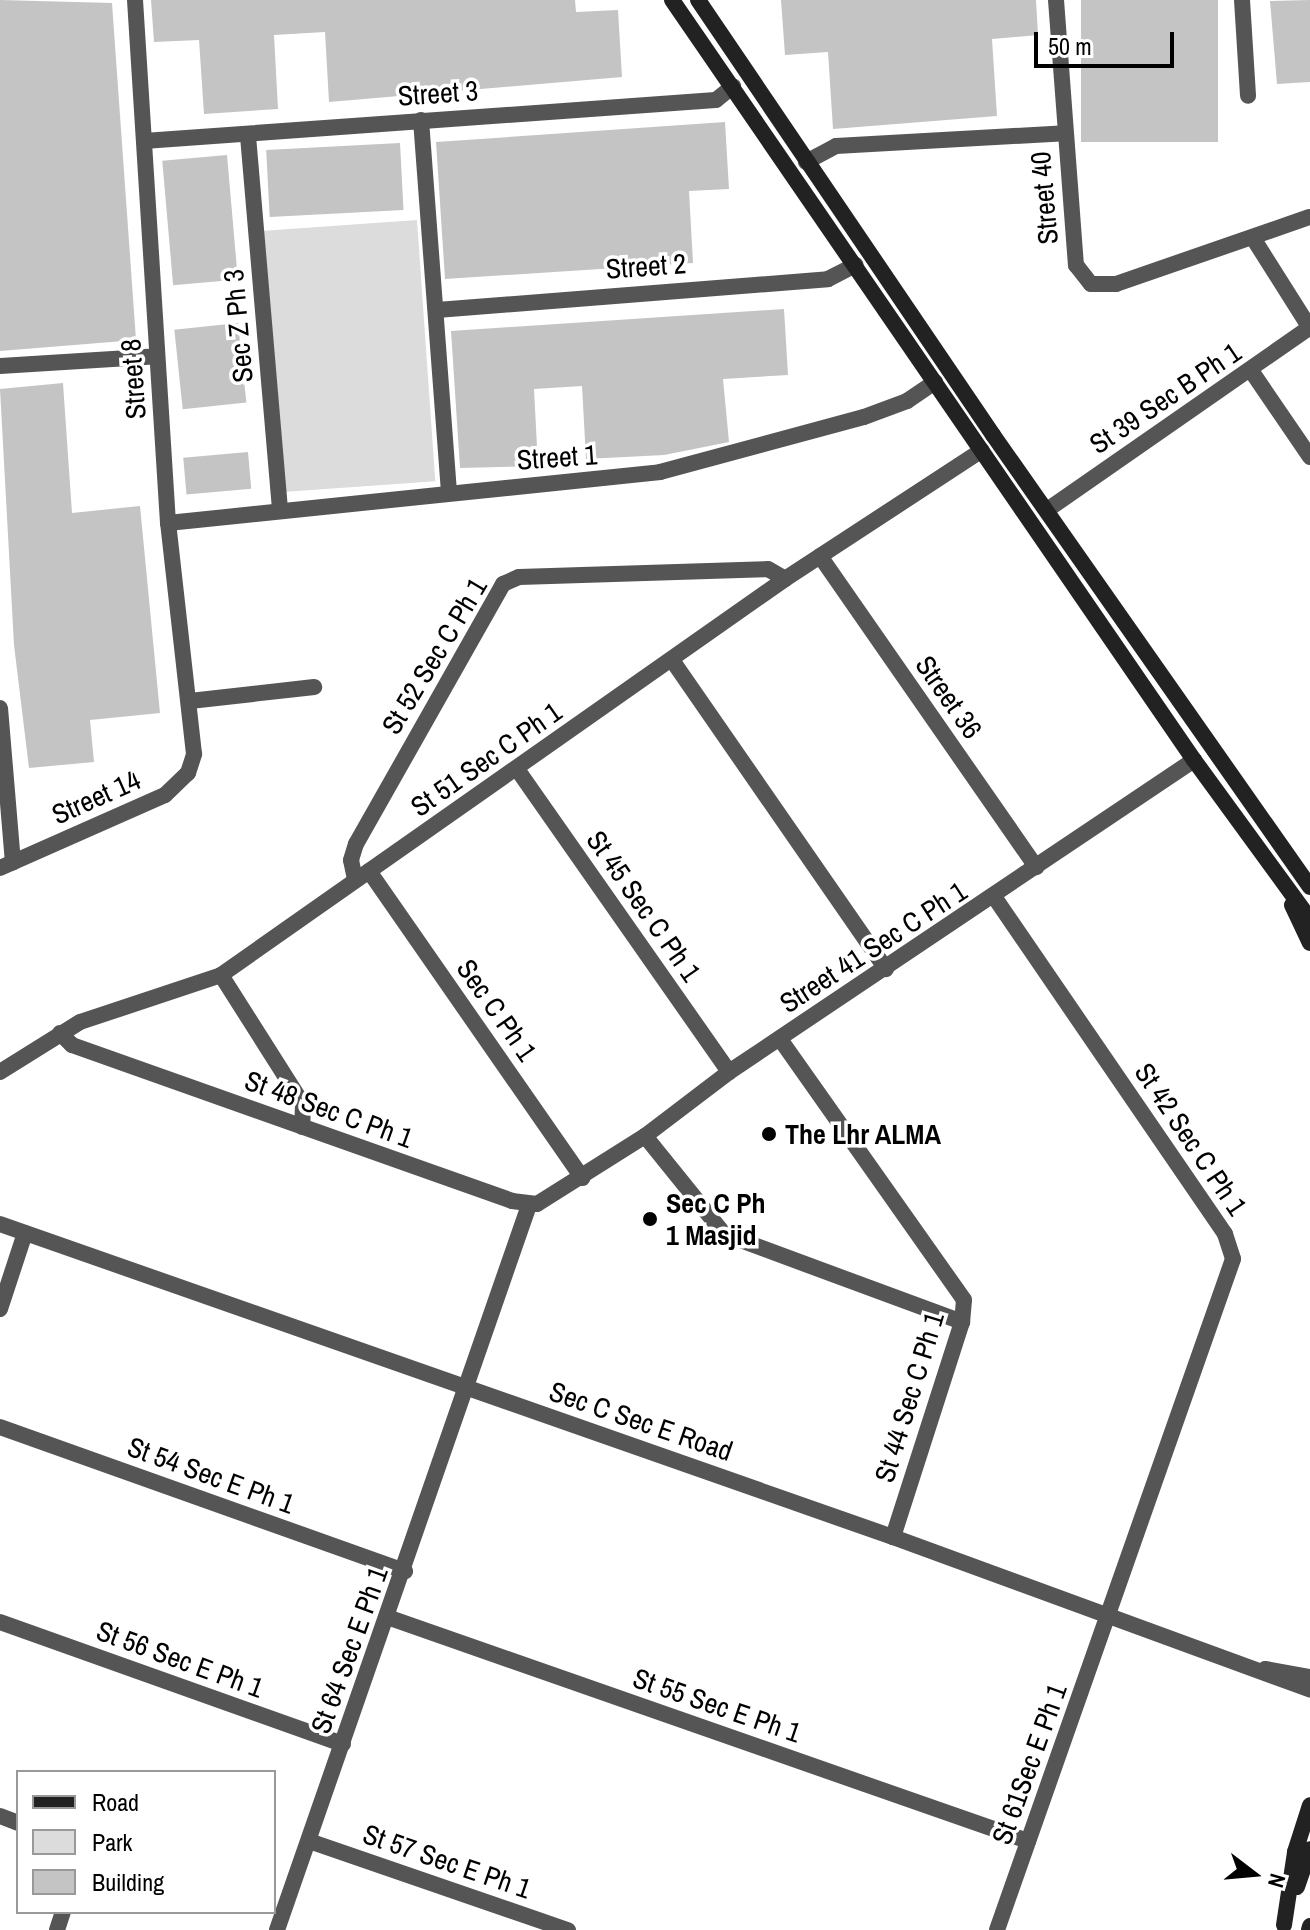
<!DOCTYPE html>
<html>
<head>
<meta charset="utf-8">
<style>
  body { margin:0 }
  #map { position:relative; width:1310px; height:1930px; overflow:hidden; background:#fff; font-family:"Archivo Narrow",sans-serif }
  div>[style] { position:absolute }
  .green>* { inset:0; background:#dcdcdc; transform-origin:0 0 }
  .building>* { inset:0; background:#c4c4c4; transform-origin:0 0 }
  .minor>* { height:16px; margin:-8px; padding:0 8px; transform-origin:8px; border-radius:8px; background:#555 }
  .tertiary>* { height:16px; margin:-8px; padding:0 8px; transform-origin:8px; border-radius:8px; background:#555 }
  .secondary>* { height:16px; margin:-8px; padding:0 8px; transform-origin:8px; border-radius:8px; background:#222 }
  .dots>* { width:22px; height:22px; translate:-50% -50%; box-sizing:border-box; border:4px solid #fff; border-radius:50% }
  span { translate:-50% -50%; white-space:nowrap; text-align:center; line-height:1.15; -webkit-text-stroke:7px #fff; paint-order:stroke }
  .street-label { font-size:28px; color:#000 }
  .poi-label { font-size:28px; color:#000; font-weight:700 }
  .left { translate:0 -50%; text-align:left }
  .legend { position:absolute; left:16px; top:1770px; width:260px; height:144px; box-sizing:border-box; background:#fff; border:2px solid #999; margin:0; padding:10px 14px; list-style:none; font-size:24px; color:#000 }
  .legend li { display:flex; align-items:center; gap:16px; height:40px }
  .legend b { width:40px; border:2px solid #999 }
  .north { position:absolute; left:1214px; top:1834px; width:80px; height:80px; -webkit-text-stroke:6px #fff; paint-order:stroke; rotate:106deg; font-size:22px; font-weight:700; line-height:32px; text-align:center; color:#000 }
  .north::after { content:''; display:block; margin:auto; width:28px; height:36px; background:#000; clip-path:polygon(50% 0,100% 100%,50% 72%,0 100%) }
  .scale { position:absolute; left:1034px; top:32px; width:140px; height:36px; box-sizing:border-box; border:4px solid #000; border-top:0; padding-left:10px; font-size:24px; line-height:28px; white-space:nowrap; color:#000; -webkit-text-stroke:6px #fff; paint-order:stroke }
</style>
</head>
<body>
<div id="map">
  <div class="green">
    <div style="left:417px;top:220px;width:262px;height:156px;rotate:86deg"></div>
  </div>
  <div class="building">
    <div style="clip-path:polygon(0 0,112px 3px,136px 340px,0 351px)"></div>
    <div style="clip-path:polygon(151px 0,575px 0,576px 12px,618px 10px,622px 77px,329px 102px,325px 32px,274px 35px,278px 109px,204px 114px,199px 40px,154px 42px)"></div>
    <div style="clip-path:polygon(781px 0,1036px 0,1038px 35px,992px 39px,997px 116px,833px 129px,828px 52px,785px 55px)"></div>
    <div style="left:1081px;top:0;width:137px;height:142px"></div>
    <div style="clip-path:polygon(1310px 0,1310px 82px,1277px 84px,1270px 1px)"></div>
    <div style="clip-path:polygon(725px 122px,729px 189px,689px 191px,693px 263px,445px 279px,436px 142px)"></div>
    <div style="left:400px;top:143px;width:67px;height:134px;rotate:87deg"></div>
    <div style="left:227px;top:155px;width:125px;height:65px;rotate:85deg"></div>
    <div style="clip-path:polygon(784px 309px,788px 375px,723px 379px,729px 442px,664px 455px,586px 459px,582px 386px,534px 389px,538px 466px,460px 468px,451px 331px)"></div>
    <div style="left:238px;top:323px;width:80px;height:64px;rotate:84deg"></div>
    <div style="clip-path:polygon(63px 383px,72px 513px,140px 506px,160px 713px,90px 720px,94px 762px,29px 768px,14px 645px,0 389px)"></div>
    <div style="left:248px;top:452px;width:37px;height:65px;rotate:85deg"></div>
  </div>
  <div class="minor">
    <div style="left:1056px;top:0;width:266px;rotate:85.7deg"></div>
    <div style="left:1076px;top:265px;width:24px;rotate:52deg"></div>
    <div style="left:1091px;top:284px;width:25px"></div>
    <div style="left:1116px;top:284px;width:205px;rotate:-19.1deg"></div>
    <div style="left:1242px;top:0;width:96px;rotate:86.4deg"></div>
    <div style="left:421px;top:120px;width:373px;rotate:85.7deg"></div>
    <div style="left:248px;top:136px;width:376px;rotate:85.1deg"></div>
    <div style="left:144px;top:141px;width:573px;rotate:-4.1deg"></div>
    <div style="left:716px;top:100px;width:22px;rotate:-39deg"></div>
    <div style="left:806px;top:162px;width:34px;rotate:-28deg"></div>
    <div style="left:836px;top:146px;width:229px;rotate:-3.2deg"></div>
    <div style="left:1253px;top:238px;width:107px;rotate:57.7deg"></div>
    <div style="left:437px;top:310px;width:392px;rotate:-4.5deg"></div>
    <div style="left:828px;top:279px;width:31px;rotate:-27deg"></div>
    <div style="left:0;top:366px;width:157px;rotate:-3.6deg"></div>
    <div style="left:1252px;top:372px;width:103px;rotate:55.7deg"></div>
    <div style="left:1047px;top:510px;width:320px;rotate:-34.8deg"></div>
    <div style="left:168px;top:523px;width:495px;rotate:-5.9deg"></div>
    <div style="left:660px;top:472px;width:211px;rotate:-15.1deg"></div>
    <div style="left:864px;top:417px;width:46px;rotate:-20.4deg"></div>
    <div style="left:907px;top:401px;width:34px;rotate:-34deg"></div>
    <div style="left:820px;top:556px;width:379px;rotate:55.2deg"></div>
    <div style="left:672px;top:660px;width:376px;rotate:55.3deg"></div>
    <div style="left:190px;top:701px;width:125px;rotate:-6.4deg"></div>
    <div style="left:0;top:708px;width:155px;rotate:85.2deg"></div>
    <div style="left:517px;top:769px;width:370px;rotate:55deg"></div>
    <div style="left:0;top:868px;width:180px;rotate:-23.9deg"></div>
    <div style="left:165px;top:795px;width:32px;rotate:-44deg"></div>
    <div style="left:188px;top:773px;width:20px;rotate:-72deg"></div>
    <div style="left:194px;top:754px;width:232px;rotate:-96.4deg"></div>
    <div style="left:168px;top:523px;width:524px;rotate:-93.61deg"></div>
    <div style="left:369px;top:871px;width:374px;rotate:55.2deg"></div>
    <div style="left:355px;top:879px;width:19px;rotate:-102deg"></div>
    <div style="left:351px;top:860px;width:17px;rotate:-73deg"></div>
    <div style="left:356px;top:844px;width:299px;rotate:-60.5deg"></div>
    <div style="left:503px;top:584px;width:17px;rotate:-24deg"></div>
    <div style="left:519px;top:577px;width:249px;rotate:-1.8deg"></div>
    <div style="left:768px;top:569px;width:20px;rotate:30deg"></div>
    <div style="left:995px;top:898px;width:407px;rotate:55.6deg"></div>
    <div style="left:1225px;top:1234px;width:26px;rotate:72deg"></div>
    <div style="left:1233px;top:1259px;width:711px;rotate:109.38deg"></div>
    <div style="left:221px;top:975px;width:153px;rotate:57.6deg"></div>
    <div style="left:303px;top:1104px;width:23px;rotate:92deg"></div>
    <div style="left:60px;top:1033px;width:17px;rotate:45deg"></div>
    <div style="left:72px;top:1045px;width:467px;rotate:19.5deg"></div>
    <div style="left:512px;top:1201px;width:25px;rotate:7deg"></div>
    <div style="left:537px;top:1204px;width:128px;rotate:-32.2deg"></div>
    <div style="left:645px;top:1136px;width:106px;rotate:-37.3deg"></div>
    <div style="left:729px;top:1072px;width:560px;rotate:-33.86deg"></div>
    <div style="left:780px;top:1039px;width:319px;rotate:54.8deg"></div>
    <div style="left:964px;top:1300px;width:22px;rotate:95deg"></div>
    <div style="left:962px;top:1322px;width:226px;rotate:107.8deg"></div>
    <div style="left:0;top:1072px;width:94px;rotate:-32deg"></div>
    <div style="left:80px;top:1022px;width:149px;rotate:-18.4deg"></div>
    <div style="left:221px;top:975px;width:689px;rotate:-35.07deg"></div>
    <div style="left:785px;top:579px;width:235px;rotate:-33.2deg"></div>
    <div style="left:645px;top:1136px;width:126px;rotate:51.1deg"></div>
    <div style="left:724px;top:1234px;width:254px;rotate:20.3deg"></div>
    <div style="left:0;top:1309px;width:80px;rotate:-71.8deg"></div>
    <div style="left:0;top:1427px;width:430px;rotate:19.6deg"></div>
    <div style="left:390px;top:1618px;width:676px;rotate:19.27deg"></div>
    <div style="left:0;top:1622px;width:364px;rotate:19.6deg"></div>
    <div style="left:0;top:1816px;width:19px;rotate:21deg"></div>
    <div style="left:309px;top:1841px;width:274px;rotate:19deg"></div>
    <div style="left:57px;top:1930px;width:19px;rotate:-72deg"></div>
    <div style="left:277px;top:1930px;width:768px;rotate:-70.83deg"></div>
  </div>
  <div class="tertiary">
    <div style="left:0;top:1224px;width:946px;rotate:19.32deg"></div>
    <div style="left:893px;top:1537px;width:444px;rotate:20.1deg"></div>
    <div style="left:1265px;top:1669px;width:46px;rotate:10.1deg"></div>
  </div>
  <div class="secondary">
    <div style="left:672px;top:0;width:922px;rotate:55.52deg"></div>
    <div style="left:1194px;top:760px;width:197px;rotate:53.9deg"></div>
    <div style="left:698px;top:0;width:526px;rotate:55.86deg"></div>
    <div style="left:993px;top:435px;width:552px;rotate:54.96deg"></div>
    <div style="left:1292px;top:905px;width:42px;rotate:64.7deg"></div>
    <div style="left:1297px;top:1887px;width:40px;rotate:-71.1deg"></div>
    <div style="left:1284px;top:1925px;width:74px;rotate:-81.4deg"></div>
    <div style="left:1295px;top:1852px;width:49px;rotate:-72.3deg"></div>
    <div style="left:1309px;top:1930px;width:4px;rotate:-76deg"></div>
  </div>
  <div class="dots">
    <div style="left:769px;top:1134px;background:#000"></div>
    <div style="left:650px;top:1219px;background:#000"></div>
  </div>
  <div class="street-label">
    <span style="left:438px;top:93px;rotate:-4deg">Street 3</span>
    <span style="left:1044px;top:198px;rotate:-95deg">Street 40</span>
    <span style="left:646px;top:266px;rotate:-4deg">Street 2</span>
    <span style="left:238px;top:326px;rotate:-95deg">Sec Z Ph 3</span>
    <span style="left:133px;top:379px;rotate:-94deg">Street 8</span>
    <span style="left:1165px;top:398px;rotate:-34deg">St 39 Sec B Ph 1</span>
    <span style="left:557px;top:457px;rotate:-4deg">Street 1</span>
    <span style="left:434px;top:656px;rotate:-59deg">St 52 Sec C Ph 1</span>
    <span style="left:949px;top:697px;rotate:55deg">Street 36</span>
    <span style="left:486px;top:759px;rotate:-35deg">St 51 Sec C Ph 1</span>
    <span style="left:96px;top:797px;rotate:-24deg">Street 14</span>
    <span style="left:644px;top:906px;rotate:55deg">St 45 Sec C Ph 1</span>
    <span style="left:873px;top:947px;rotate:-33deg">Street 41 Sec C Ph 1</span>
    <span style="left:497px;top:1010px;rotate:55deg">Sec C Ph 1</span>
    <span style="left:329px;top:1109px;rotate:20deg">St 48 Sec C Ph 1</span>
    <span style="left:1191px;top:1139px;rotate:56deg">St 42 Sec C Ph 1</span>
    <span style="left:909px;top:1397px;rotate:-73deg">St 44 Sec C Ph 1</span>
    <span style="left:641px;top:1421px;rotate:19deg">Sec C Sec E Road</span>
    <span style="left:211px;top:1475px;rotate:20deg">St 54 Sec E Ph 1</span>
    <span style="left:349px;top:1650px;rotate:-70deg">St 64 Sec E Ph 1</span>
    <span style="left:180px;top:1659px;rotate:20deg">St 56 Sec E Ph 1</span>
    <span style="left:717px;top:1705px;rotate:19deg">St 55 Sec E Ph 1</span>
    <span style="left:1029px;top:1764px;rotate:-70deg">St 61Sec E Ph 1</span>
    <span style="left:447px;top:1861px;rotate:19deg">St 57 Sec E Ph 1</span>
  </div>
  <div class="poi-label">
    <span class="left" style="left:785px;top:1134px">The Lhr ALMA</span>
    <span class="left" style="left:666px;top:1219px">Sec C Ph<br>1 Masjid</span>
  </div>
  <ul class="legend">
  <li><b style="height:10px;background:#222"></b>Road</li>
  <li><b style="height:22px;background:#dcdcdc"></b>Park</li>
  <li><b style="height:22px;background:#c4c4c4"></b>Building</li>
  </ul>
  <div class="north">N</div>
  <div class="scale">50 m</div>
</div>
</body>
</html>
